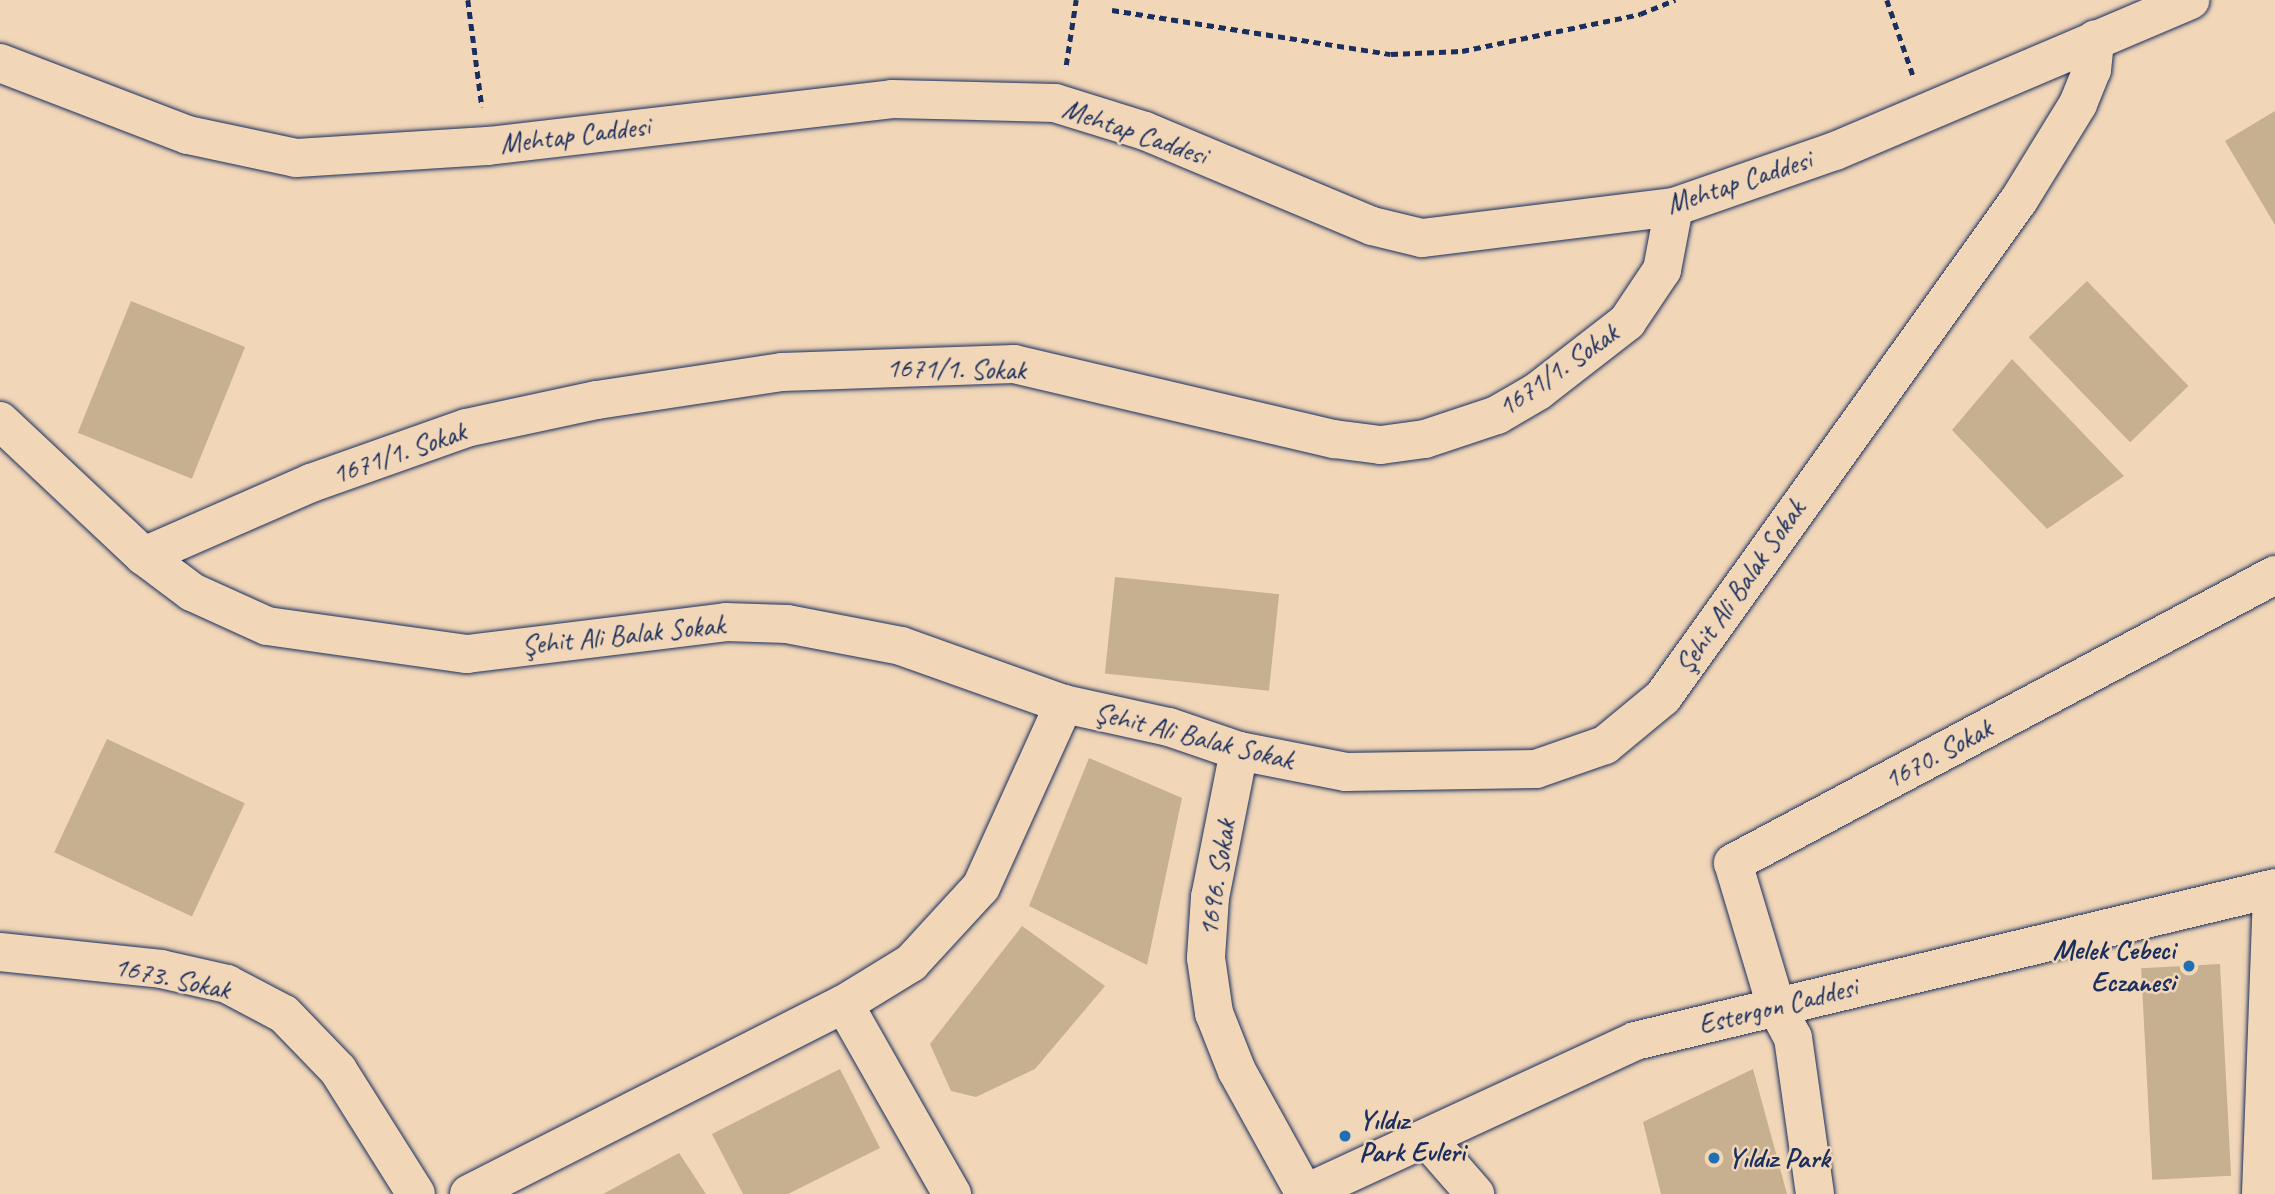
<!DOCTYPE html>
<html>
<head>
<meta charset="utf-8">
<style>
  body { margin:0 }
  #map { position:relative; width:2275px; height:1194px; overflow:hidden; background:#f1d6b8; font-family:Caveat,sans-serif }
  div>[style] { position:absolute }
  .building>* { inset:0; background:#c6b090; transform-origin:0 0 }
  .path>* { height:4.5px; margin-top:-2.25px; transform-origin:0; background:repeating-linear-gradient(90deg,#1b2f5e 0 7px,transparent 0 12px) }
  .roads { filter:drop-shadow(0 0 2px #1b2f5e) drop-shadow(0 0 2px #1b2f5e) }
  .minor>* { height:38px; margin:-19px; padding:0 19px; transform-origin:19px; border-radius:19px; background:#f1d6b8 }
  .major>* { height:38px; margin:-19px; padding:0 19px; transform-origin:19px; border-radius:19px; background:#f1d6b8 }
  .dots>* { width:19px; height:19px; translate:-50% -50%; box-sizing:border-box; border:4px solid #f1d6b8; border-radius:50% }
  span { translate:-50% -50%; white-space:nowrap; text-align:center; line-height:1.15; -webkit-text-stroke:5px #f1d6b8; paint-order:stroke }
  .street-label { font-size:28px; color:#1b2f5e }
  .poi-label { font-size:28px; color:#1b2f5e; font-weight:700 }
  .right { translate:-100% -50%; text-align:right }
  .left { translate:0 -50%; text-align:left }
</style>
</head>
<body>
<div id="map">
  <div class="building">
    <div style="clip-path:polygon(2275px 111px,2275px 225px,2225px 141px)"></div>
    <div style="left:2087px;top:281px;width:146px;height:81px;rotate:46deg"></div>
    <div style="left:131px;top:301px;width:123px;height:142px;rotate:22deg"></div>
    <div style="clip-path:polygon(2012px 359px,2124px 476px,2047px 529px,1952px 430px)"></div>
    <div style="left:1115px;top:577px;width:165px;height:97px;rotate:6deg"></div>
    <div style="left:107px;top:739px;width:152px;height:125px;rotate:25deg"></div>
    <div style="clip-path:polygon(1089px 758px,1182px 798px,1147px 965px,1029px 906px)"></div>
    <div style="clip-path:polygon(1022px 926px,1105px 986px,1035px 1069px,976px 1097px,951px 1091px,930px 1044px)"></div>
    <div style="left:2220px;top:964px;width:212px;height:79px;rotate:87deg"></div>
    <div style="clip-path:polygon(840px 1069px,880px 1148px,788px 1194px,743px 1194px,712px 1134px)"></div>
    <div style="clip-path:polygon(1753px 1069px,1787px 1194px,1661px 1194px,1643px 1122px)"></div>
    <div style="clip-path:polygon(679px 1153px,706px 1194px,603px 1194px)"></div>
  </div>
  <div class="path">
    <div style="left:468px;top:0;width:108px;rotate:82.5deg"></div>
    <div style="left:1887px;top:0;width:83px;rotate:70.9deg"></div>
    <div style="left:1112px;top:10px;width:282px;rotate:9deg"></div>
    <div style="left:1391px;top:54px;width:71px;rotate:-2.4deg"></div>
    <div style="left:1462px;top:51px;width:182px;rotate:-11.7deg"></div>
    <div style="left:1640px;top:14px;width:38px;rotate:-22deg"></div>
    <div style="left:1066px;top:65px;width:66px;rotate:-81.3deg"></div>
  </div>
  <div class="roads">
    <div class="minor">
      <div style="left:0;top:421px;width:197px;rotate:43.2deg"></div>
      <div style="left:144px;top:556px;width:60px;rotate:36.9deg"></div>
      <div style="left:192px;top:592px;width:82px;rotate:24.4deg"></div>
      <div style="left:267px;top:626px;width:202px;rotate:8deg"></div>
      <div style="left:467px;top:654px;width:261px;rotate:-7deg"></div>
      <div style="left:726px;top:622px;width:61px;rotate:1.9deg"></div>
      <div style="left:787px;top:624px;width:116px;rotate:10.9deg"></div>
      <div style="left:901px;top:646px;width:173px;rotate:19.6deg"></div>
      <div style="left:1064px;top:704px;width:107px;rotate:12.4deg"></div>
      <div style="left:1169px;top:727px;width:74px;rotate:18.9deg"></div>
      <div style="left:1239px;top:751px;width:109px;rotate:11.1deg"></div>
      <div style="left:1346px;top:772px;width:190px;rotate:-0.9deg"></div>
      <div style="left:1536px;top:769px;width:73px;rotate:-19.2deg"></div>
      <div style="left:1605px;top:745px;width:75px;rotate:-39.6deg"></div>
      <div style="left:1663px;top:697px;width:611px;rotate:-54.39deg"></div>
      <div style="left:2019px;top:200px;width:113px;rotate:-58.4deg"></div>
      <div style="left:2078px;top:104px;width:37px;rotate:-68deg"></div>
      <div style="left:2092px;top:70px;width:31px;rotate:-84deg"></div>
      <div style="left:144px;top:556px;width:182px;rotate:-23.6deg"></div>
      <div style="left:311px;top:483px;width:164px;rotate:-19.5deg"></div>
      <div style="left:466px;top:428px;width:134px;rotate:-12.1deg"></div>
      <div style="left:597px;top:400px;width:187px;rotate:-8.6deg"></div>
      <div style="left:782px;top:372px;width:232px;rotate:-2deg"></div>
      <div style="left:1014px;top:364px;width:329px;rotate:13.2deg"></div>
      <div style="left:1334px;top:439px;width:47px;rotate:7.3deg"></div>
      <div style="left:1381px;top:445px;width:44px;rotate:-7.8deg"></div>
      <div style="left:1425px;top:439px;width:76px;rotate:-18.4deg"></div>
      <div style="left:1497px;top:415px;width:48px;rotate:-30.3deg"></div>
      <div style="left:1538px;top:391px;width:113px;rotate:-37.8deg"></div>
      <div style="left:1627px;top:322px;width:63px;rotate:-56.1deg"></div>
      <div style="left:1662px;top:270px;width:64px;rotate:-79.2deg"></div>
      <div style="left:1239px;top:751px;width:149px;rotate:101.2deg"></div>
      <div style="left:1210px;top:897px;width:61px;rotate:93.8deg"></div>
      <div style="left:1206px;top:958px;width:56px;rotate:81.7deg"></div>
      <div style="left:1214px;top:1013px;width:62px;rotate:68.4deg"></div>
      <div style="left:1237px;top:1071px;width:141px;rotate:61.1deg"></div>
      <div style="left:0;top:952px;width:162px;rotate:6deg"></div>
      <div style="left:161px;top:969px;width:68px;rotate:12.8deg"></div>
      <div style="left:227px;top:984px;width:64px;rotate:27.8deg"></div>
      <div style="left:284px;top:1014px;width:78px;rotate:46deg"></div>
      <div style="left:338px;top:1070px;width:146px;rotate:57.8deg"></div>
      <div style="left:844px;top:1004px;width:219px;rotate:60.4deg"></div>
      <div style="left:1428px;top:1140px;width:72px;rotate:49deg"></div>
      <div style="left:469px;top:1194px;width:420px;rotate:-26.9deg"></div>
      <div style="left:844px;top:1004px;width:79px;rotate:-31.5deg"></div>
      <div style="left:911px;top:963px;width:103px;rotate:-47.4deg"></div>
      <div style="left:981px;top:887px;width:201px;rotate:-65.6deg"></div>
      <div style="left:1304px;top:1194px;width:365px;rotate:-24.8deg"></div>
      <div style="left:1635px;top:1041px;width:658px;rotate:-13.44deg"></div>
      <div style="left:1815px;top:1194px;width:158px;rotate:-98deg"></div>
      <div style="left:1793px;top:1038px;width:36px;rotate:-118deg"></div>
      <div style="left:1776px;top:1006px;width:149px;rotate:-106.7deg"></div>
      <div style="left:1733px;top:863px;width:614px;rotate:-27.98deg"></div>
      <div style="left:2261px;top:1194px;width:305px;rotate:-87.9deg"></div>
    </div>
    <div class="major">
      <div style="left:0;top:63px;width:201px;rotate:21deg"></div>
      <div style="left:188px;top:135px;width:110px;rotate:12deg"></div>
      <div style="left:296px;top:158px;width:192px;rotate:-3.6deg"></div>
      <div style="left:488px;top:146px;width:407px;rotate:-6.6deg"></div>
      <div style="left:892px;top:99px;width:163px;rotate:1.4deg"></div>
      <div style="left:1055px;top:103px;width:94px;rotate:17.3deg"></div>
      <div style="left:1145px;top:131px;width:246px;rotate:22.7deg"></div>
      <div style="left:1372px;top:226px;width:51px;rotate:13.5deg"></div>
      <div style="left:1422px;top:238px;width:254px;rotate:-7deg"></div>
      <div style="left:1674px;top:207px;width:170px;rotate:-19.2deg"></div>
      <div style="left:1835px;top:151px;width:386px;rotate:-23deg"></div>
    </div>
  </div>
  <div class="dots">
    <div style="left:2189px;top:966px;background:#1f6fb2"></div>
    <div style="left:1345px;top:1136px;background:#1f6fb2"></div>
    <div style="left:1714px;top:1158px;background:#1f6fb2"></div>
  </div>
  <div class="street-label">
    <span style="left:1135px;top:132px;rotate:19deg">Mehtap Caddesi</span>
    <span style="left:575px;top:135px;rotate:-7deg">Mehtap Caddesi</span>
    <span style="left:1739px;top:182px;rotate:-18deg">Mehtap Caddesi</span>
    <span style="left:956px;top:369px;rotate:1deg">1671/1. Sokak</span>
    <span style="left:1558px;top:370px;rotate:-35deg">1671/1. Sokak</span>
    <span style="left:399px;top:453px;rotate:-19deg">1671/1. Sokak</span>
    <span style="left:1740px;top:587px;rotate:-55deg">Şehit Ali Balak Sokak</span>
    <span style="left:623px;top:635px;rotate:-6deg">Şehit Ali Balak Sokak</span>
    <span style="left:1194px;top:736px;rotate:14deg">Şehit Ali Balak Sokak</span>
    <span style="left:1938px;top:754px;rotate:-28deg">1670. Sokak</span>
    <span style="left:1217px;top:878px;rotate:-81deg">1696. Sokak</span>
    <span style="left:172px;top:978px;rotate:12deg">1673. Sokak</span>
    <span style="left:1778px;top:1006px;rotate:-14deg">Estergon Caddesi</span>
  </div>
  <div class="poi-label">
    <span class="right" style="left:2175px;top:966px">Melek Cebeci<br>Eczanesi</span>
    <span class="left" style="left:1359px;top:1136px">Yıldız<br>Park Evleri</span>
    <span class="left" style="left:1728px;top:1158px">Yıldız Park</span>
  </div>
</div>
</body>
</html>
